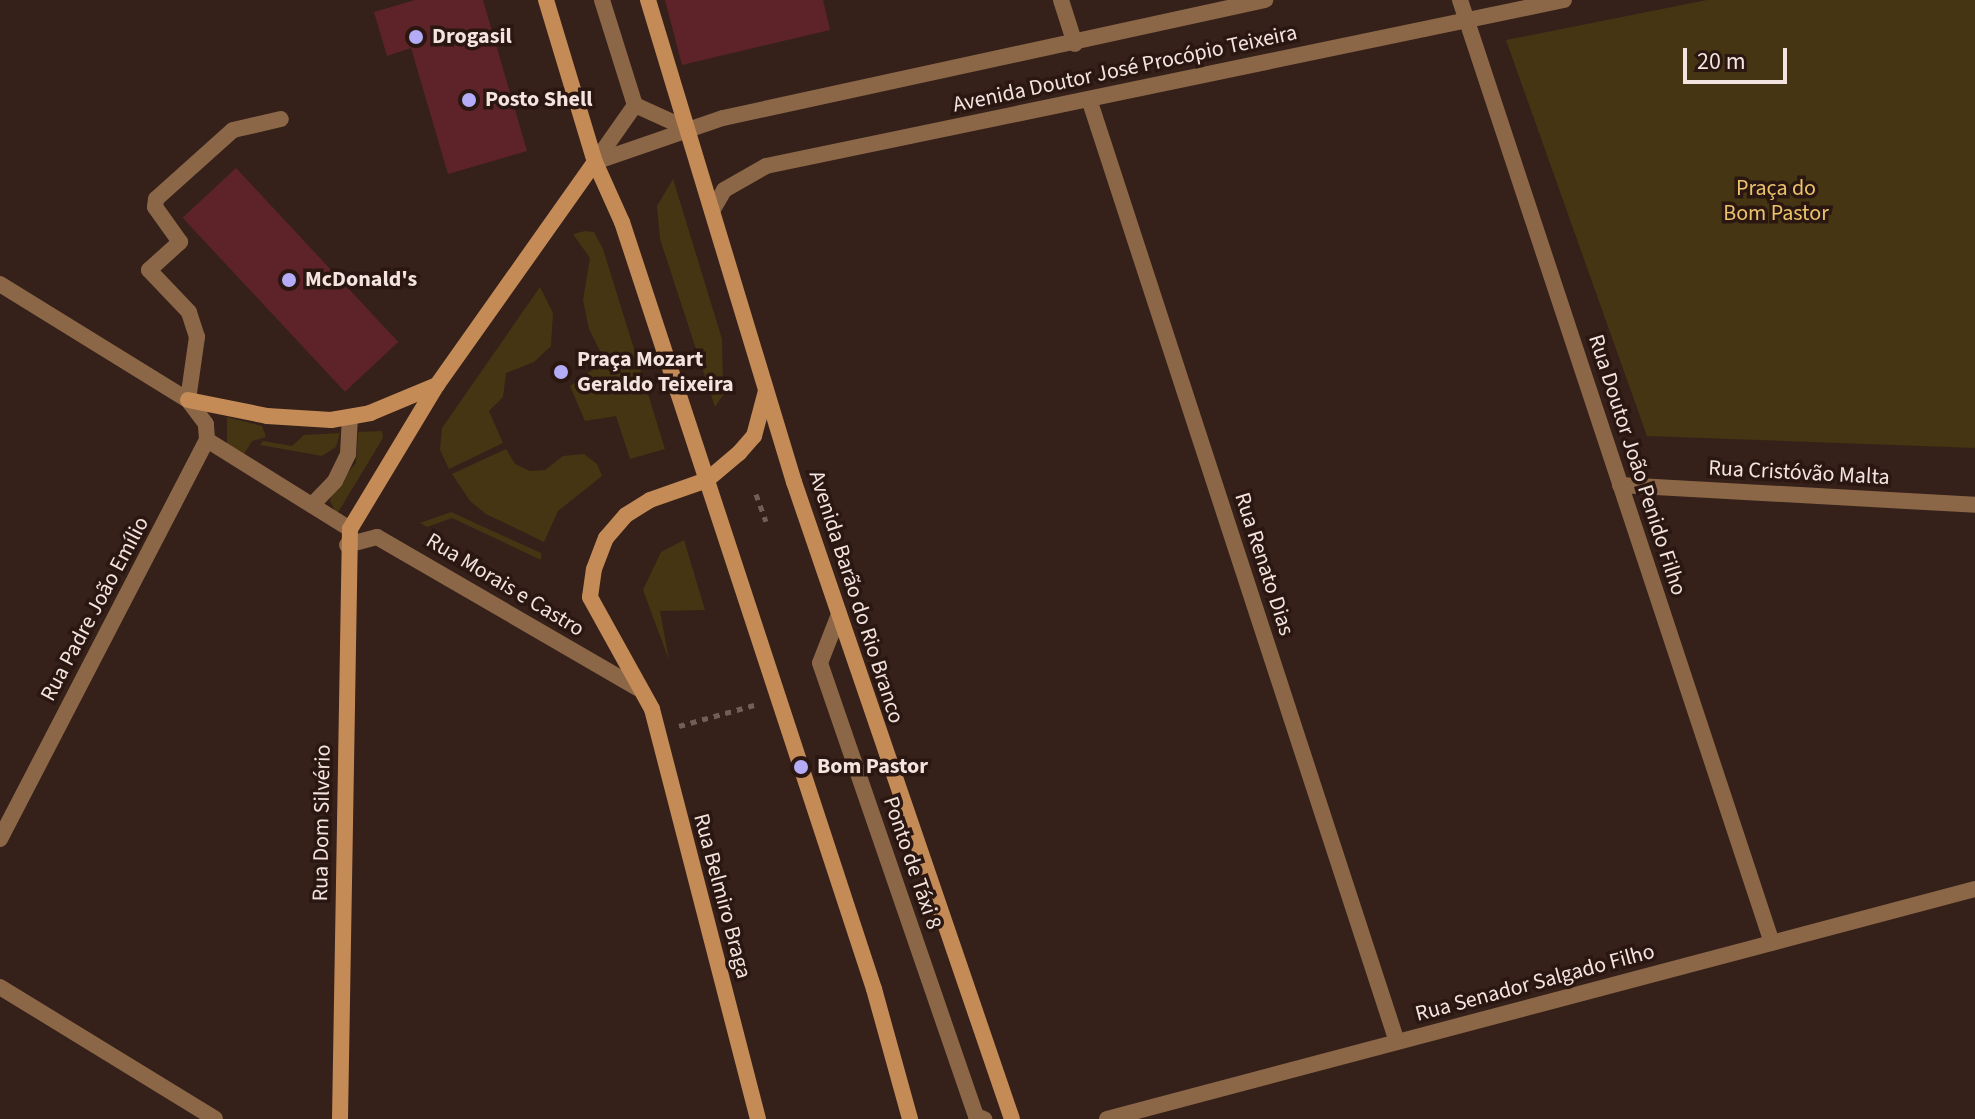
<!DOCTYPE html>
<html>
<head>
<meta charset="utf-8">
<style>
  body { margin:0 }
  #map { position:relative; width:1975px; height:1119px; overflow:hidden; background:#35211a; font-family:"Source Sans 3",sans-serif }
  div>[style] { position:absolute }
  .green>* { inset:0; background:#453512 }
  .building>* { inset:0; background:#5d2328; transform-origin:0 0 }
  .path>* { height:5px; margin-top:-2.5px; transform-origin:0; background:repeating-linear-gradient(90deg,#715e58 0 6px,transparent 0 12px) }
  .service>* { height:16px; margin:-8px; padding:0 8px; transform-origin:8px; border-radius:8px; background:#8b6747 }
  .pedestrian>* { height:16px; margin:-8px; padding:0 8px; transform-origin:8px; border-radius:8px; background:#8b6747 }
  .minor>* { height:16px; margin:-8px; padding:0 8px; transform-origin:8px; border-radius:8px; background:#8b6747 }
  .tertiary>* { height:16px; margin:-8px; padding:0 8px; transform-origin:8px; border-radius:8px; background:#8b6747 }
  .secondary>* { height:16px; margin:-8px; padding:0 8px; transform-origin:8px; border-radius:8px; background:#c58b57 }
  .dots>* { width:22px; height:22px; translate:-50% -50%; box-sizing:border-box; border:4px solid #2b1711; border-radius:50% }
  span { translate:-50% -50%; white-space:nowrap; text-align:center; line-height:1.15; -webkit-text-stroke:7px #2b1711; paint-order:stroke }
  .poi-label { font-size:22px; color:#f3e4e0; font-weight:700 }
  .left { translate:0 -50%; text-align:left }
  .street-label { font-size:22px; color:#f3e4e0 }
  .park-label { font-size:22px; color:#ecc36c }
  .scale { position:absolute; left:1683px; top:48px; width:104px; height:36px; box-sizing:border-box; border:4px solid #f3e4e0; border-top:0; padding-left:10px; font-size:24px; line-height:28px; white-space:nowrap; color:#f3e4e0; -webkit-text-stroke:6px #2b1711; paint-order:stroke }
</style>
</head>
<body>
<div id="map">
  <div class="green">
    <div style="clip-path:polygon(1707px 0,1975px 0,1975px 448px,1647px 436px,1506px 40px)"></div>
    <div style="clip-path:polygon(673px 179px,722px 339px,723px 395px,715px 407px,660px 239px,657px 206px)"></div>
    <div style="clip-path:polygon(585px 231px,594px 232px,603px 249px,665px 449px,630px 459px,616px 416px,585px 421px,570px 386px,605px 361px,589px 329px,583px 300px,590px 258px,573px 234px)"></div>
    <div style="clip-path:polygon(540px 287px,553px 313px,551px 346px,534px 362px,506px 373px,503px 397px,489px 411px,503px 443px,449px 469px,440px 450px,442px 428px)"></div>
    <div style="clip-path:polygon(227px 417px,262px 426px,266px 437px,252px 441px,244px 454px,227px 449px)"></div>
    <div style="clip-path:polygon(382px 431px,383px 438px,337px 514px,330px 501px,332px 491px,356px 463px,358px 432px)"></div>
    <div style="clip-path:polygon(340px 433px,336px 447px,322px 456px,260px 445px,263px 441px,292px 446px,304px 435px)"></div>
    <div style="clip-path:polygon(506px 449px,515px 464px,530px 471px,545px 470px,563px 456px,584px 454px,597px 464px,602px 476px,558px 511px,544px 542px,486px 514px,470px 501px,452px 474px)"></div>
    <div style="clip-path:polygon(451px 512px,541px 553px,541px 560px,452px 518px,427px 527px,420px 523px)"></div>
    <div style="clip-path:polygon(684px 540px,705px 610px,660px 611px,669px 660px,643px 590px,661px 552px)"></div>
  </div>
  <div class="building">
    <div style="clip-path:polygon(415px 0,483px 0,527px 151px,448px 174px,411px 48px,387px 56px,374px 12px)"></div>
    <div style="clip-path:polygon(665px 0,823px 0,830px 30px,682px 65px)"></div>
    <div style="left:236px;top:168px;width:238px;height:73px;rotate:47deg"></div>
  </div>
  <div class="path">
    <div style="left:756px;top:494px;width:29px;rotate:70deg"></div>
    <div style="left:679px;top:726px;width:78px;rotate:-15.6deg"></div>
  </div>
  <div class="service">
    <div style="left:602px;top:0;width:110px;rotate:72.6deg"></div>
    <div style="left:635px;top:105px;width:58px;rotate:24.4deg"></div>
    <div style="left:595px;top:162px;width:70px;rotate:-54.9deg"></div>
    <div style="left:188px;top:400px;width:64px;rotate:-81.9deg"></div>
    <div style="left:197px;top:337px;width:26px;rotate:-108deg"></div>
    <div style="left:189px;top:312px;width:58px;rotate:-133.6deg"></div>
    <div style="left:149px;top:270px;width:42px;rotate:-42.1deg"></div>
    <div style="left:180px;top:242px;width:43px;rotate:-125.5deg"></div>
    <div style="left:155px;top:207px;width:8px;rotate:-83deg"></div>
    <div style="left:156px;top:199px;width:103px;rotate:-41.9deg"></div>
    <div style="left:233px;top:130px;width:49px;rotate:-12.9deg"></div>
    <div style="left:838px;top:617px;width:49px;rotate:111.4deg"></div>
    <div style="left:820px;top:663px;width:479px;rotate:71deg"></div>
    <div style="left:976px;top:1116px;width:9px;rotate:21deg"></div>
  </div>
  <div class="pedestrian">
    <div style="left:207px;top:440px;width:168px;rotate:31.9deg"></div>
    <div style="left:312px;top:505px;width:33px;rotate:-46deg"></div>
    <div style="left:335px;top:481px;width:30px;rotate:-64deg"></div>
    <div style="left:348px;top:454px;width:36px;rotate:-87deg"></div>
  </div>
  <div class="minor">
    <div style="left:1061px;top:0;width:46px;rotate:72.3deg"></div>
    <div style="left:1460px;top:0;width:993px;rotate:71.69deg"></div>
    <div style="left:1089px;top:99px;width:992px;rotate:71.91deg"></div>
    <div style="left:1620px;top:485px;width:356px;rotate:3.2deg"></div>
    <div style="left:347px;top:545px;width:31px;rotate:-15deg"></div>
    <div style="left:377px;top:537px;width:301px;rotate:30.1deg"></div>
    <div style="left:0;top:839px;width:449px;rotate:-62.6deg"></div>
    <div style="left:207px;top:440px;width:16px;rotate:-94deg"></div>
    <div style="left:206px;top:424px;width:30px;rotate:-127deg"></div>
    <div style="left:1107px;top:1119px;width:898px;rotate:-14.84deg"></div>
  </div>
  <div class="tertiary">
    <div style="left:595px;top:162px;width:135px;rotate:-19deg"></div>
    <div style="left:723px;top:118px;width:555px;rotate:-12.28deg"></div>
    <div style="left:712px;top:211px;width:24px;rotate:-60deg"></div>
    <div style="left:724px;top:190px;width:48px;rotate:-29.7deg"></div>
    <div style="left:766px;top:166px;width:815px;rotate:-11.75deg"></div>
    <div style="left:0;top:284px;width:221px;rotate:31.7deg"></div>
    <div style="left:0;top:987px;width:252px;rotate:31.5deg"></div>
  </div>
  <div class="secondary">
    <div style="left:546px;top:0;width:169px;rotate:73.2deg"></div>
    <div style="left:595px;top:162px;width:66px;rotate:65.8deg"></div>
    <div style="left:622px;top:222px;width:807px;rotate:71.81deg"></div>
    <div style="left:874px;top:989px;width:135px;rotate:74.5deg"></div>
    <div style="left:648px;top:0;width:504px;rotate:73.15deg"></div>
    <div style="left:794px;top:482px;width:673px;rotate:71.11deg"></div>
    <div style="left:188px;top:400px;width:81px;rotate:11.4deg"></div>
    <div style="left:267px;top:416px;width:64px;rotate:3.6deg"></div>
    <div style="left:331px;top:420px;width:40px;rotate:-10deg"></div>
    <div style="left:370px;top:413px;width:73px;rotate:-22.7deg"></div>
    <div style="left:340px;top:1119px;width:590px;rotate:-89.03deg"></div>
    <div style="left:350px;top:529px;width:168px;rotate:-58.9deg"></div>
    <div style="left:437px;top:385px;width:273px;rotate:-54.7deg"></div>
    <div style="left:758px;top:1119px;width:423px;rotate:-104.5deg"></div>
    <div style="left:652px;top:709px;width:128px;rotate:-119deg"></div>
    <div style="left:590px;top:597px;width:28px;rotate:-82deg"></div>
    <div style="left:594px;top:569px;width:33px;rotate:-69deg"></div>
    <div style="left:606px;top:538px;width:30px;rotate:-49deg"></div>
    <div style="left:626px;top:515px;width:28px;rotate:-32deg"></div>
    <div style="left:650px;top:500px;width:60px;rotate:-19.3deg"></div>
    <div style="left:707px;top:480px;width:42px;rotate:-40.2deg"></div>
    <div style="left:739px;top:453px;width:23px;rotate:-49deg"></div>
    <div style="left:754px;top:436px;width:47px;rotate:-75.1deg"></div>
  </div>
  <div class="dots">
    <div style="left:416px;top:37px;background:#b5acf8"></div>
    <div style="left:469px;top:100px;background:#b5acf8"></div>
    <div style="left:289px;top:280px;background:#b5acf8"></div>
    <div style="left:561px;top:372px;background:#b5acf8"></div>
    <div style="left:801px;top:767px;background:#b5acf8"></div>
  </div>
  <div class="poi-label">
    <span class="left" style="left:432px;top:37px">Drogasil</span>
    <span class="left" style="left:485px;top:100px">Posto Shell</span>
    <span class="left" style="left:305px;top:280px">McDonald's</span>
    <span class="left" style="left:577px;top:372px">Praça Mozart<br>Geraldo Teixeira</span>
    <span class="left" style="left:817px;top:767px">Bom Pastor</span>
  </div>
  <div class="street-label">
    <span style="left:1125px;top:69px;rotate:-12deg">Avenida Doutor José Procópio Teixeira</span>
    <span style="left:1637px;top:465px;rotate:72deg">Rua Doutor João Penido Filho</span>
    <span style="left:1799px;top:473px;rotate:3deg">Rua Cristóvão Malta</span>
    <span style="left:1264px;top:564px;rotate:72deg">Rua Renato Dias</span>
    <span style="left:505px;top:585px;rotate:31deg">Rua Morais e Castro</span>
    <span style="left:856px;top:597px;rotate:72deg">Avenida Barão do Rio Branco</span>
    <span style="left:95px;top:609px;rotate:-62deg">Rua Padre João Emílio</span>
    <span style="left:322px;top:823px;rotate:-89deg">Rua Dom Silvério</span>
    <span style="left:912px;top:863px;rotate:71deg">Ponto de Táxi 8</span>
    <span style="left:722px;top:896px;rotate:75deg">Rua Belmiro Braga</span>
    <span style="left:1535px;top:983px;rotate:-15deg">Rua Senador Salgado Filho</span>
  </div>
  <div class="park-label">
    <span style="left:1776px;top:201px">Praça do<br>Bom Pastor</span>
  </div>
  <div class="scale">20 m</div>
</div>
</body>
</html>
